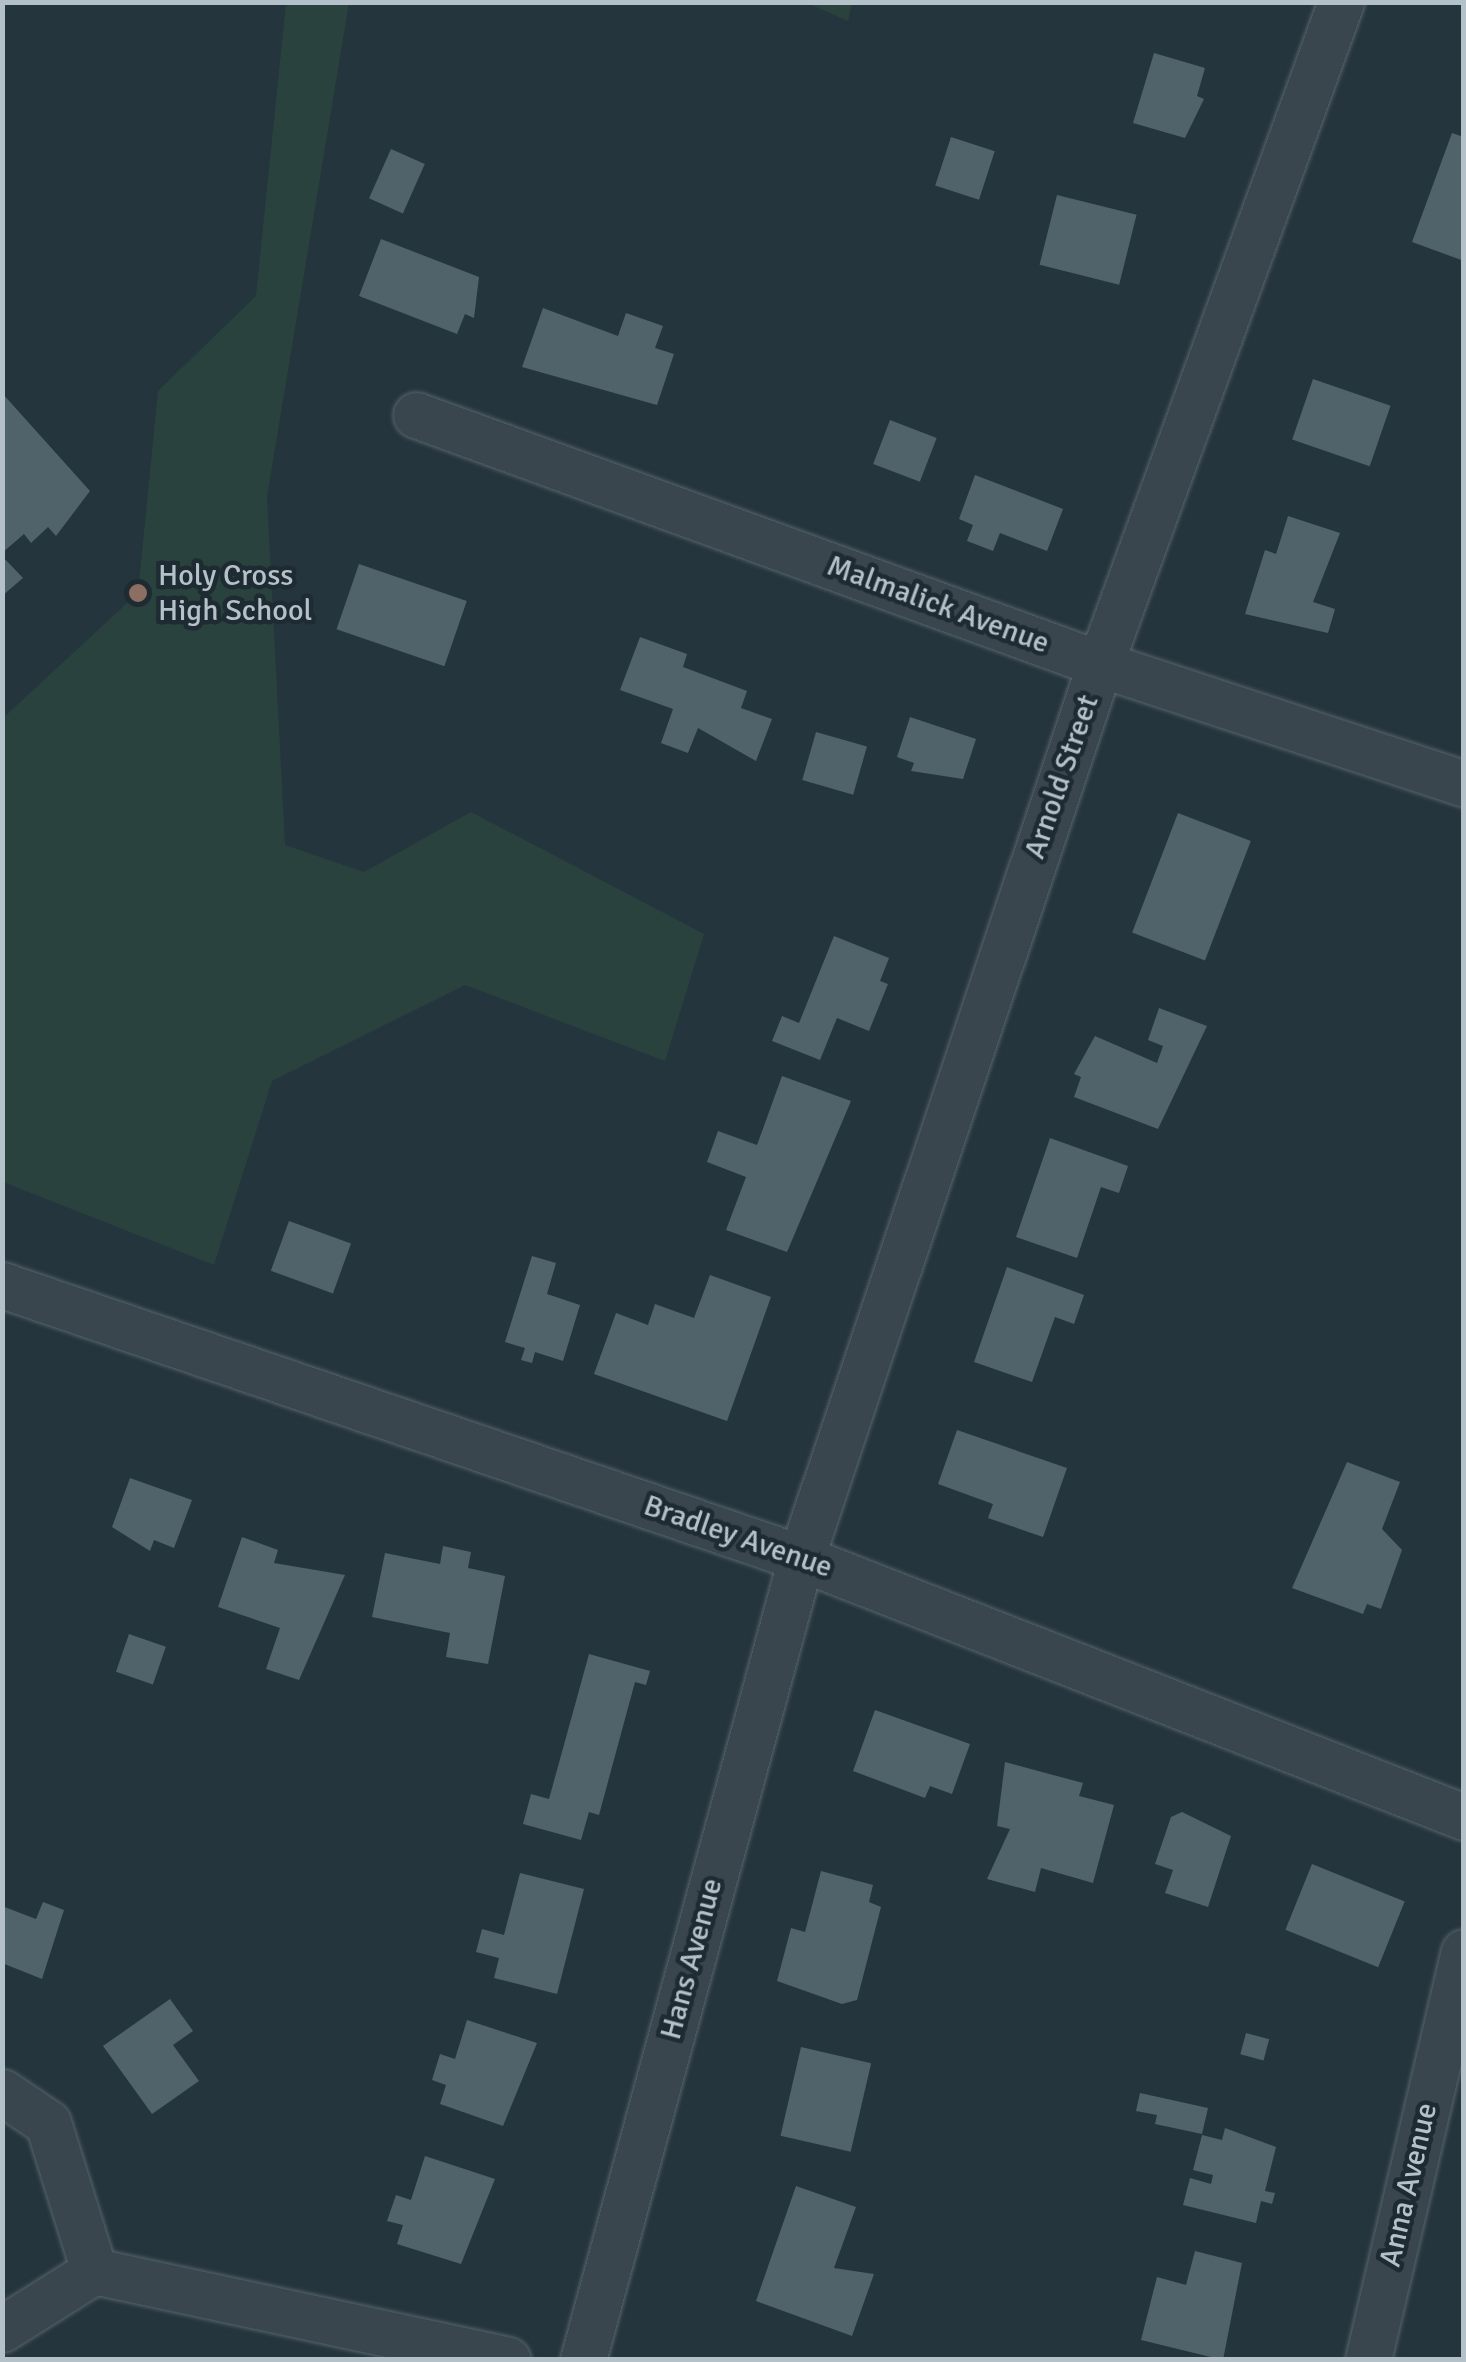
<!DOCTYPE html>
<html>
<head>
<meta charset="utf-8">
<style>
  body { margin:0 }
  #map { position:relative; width:1466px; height:2362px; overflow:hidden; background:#25353d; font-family:Signika,sans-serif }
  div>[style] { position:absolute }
  .green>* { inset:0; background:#2a423d }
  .building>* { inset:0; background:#50626a; transform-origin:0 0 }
  .roads { filter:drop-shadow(0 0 2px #57646b) drop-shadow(0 0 2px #57646b) }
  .minor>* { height:45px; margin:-22.5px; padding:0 22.5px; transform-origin:22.5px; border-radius:22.5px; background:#39464d }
  .dots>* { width:28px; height:28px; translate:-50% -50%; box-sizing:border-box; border:5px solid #1e2b32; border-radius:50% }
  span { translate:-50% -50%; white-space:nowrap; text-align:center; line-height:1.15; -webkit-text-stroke:9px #1e2b32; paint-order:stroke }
  .poi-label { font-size:30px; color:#b4c1c8 }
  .left { translate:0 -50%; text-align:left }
  .street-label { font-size:30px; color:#b4c1c8 }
  .frame { position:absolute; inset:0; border:5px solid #b4c1c8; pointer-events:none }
</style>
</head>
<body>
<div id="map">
  <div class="green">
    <div style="clip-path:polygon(286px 3px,349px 3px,267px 497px,285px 845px,364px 872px,471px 812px,704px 934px,665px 1061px,465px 985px,272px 1081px,214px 1265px,3px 1182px,3px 718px,138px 593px,158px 391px,256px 296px)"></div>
    <div style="clip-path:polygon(807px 3px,852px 3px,848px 21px)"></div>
  </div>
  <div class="building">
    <div style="clip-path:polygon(1154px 53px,1205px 68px,1197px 96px,1204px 99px,1185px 138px,1133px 123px)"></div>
    <div style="clip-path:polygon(1452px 133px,1464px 137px,1464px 261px,1412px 242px)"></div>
    <div style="left:951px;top:137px;width:46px;height:51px;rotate:18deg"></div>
    <div style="left:391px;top:149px;width:37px;height:54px;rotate:24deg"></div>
    <div style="left:1057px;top:195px;width:82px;height:72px;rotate:14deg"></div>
    <div style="clip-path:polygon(381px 239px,479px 277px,474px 318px,465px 314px,457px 334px,359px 296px)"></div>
    <div style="clip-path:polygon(543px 308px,618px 336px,626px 313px,663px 326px,655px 348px,674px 354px,657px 405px,522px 367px)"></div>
    <div style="left:1313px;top:379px;width:82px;height:64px;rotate:19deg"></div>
    <div style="clip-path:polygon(2px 393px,90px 491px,56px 536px,48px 527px,31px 543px,24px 534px,2px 553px)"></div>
    <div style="left:890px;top:420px;width:50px;height:47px;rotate:21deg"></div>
    <div style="clip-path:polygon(975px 475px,1063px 509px,1047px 551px,1000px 533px,993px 551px,967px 541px,973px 525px,959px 519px)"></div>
    <div style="clip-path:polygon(1288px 516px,1340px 533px,1313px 602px,1335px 609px,1328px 633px,1245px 614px,1265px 550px,1276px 554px)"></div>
    <div style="clip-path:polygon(2px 556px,23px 578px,2px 596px)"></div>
    <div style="left:359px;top:564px;width:114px;height:69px;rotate:19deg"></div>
    <div style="clip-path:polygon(640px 637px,687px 654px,683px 667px,747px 691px,741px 708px,772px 719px,756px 761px,698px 728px,688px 753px,661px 743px,673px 709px,620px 690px)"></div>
    <div style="clip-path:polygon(910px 717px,976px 739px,963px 779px,911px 771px,914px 763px,897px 757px)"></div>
    <div style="left:816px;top:732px;width:53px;height:50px;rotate:16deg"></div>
    <div style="left:1178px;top:813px;width:78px;height:128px;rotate:21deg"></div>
    <div style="clip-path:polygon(834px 936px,889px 958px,880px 981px,888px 984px,869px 1031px,837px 1018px,820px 1060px,772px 1041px,782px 1016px,799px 1023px)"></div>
    <div style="clip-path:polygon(1159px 1008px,1207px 1026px,1158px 1129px,1074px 1097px,1081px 1077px,1074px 1074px,1095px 1036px,1157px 1063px,1163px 1046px,1148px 1040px)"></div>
    <div style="clip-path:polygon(782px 1076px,851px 1101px,787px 1252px,726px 1230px,746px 1177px,707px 1162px,718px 1131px,757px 1145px)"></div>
    <div style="clip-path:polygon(1050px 1138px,1128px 1166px,1119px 1193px,1101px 1187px,1077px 1258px,1016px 1237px)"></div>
    <div style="left:289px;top:1221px;width:66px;height:53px;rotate:20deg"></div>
    <div style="clip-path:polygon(532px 1256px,556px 1263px,547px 1294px,580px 1305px,563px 1361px,535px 1352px,532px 1363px,521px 1360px,525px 1348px,505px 1342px)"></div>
    <div style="clip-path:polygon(1007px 1267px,1084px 1295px,1074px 1324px,1055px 1317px,1032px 1382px,974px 1362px)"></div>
    <div style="clip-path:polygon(710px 1275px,771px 1297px,727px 1421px,594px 1374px,616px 1313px,648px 1325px,655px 1304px,694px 1318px)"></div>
    <div style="clip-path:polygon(957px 1430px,1067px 1468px,1043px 1537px,988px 1518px,993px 1504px,938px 1484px)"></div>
    <div style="clip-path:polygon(1347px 1462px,1400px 1482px,1382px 1529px,1402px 1550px,1381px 1609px,1367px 1604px,1363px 1614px,1292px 1588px)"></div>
    <div style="clip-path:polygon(130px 1478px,192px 1500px,174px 1548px,154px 1540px,150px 1551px,112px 1527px)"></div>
    <div style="clip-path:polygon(242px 1537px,278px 1550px,274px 1563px,345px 1575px,299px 1680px,266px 1669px,280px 1628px,218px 1607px)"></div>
    <div style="clip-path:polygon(443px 1546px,471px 1552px,468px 1568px,505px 1576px,488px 1664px,446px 1657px,450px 1633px,372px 1617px,385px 1553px,440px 1564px)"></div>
    <div style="left:129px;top:1634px;width:39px;height:40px;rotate:19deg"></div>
    <div style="clip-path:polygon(589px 1654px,650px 1671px,646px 1685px,635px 1682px,599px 1815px,589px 1812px,581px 1840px,523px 1824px,531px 1794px,549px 1799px)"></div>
    <div style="clip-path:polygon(875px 1710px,970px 1744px,952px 1794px,930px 1786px,925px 1798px,853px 1771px)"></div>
    <div style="clip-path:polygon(1005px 1762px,1083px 1783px,1079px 1796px,1114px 1805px,1093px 1883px,1041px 1868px,1035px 1892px,987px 1879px,1010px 1829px,997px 1826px)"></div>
    <div style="clip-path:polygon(1182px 1812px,1231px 1836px,1208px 1907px,1165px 1893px,1173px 1870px,1155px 1864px,1171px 1817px)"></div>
    <div style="left:1312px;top:1864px;width:100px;height:71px;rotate:22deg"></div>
    <div style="clip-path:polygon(821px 1871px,873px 1885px,869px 1902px,881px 1907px,857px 2000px,842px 2004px,777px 1981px,791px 1928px,805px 1932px)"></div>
    <div style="clip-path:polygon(520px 1873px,584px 1889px,557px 1994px,494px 1978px,499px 1958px,476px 1952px,482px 1929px,504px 1935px)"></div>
    <div style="clip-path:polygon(43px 1902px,64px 1910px,42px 1979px,2px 1963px,2px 1906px,36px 1919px)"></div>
    <div style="clip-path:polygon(170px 1999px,193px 2031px,173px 2045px,199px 2081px,152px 2114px,103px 2046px)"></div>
    <div style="clip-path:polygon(467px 2020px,537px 2043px,503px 2126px,440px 2104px,446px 2085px,432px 2080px,440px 2054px,455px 2059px)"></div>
    <div style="left:1246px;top:2033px;width:24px;height:22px;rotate:15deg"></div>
    <div style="left:801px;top:2047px;width:72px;height:91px;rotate:13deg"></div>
    <div style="clip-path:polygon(1140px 2093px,1208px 2108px,1202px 2134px,1155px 2124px,1157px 2115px,1136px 2111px)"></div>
    <div style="clip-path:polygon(1225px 2128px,1276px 2147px,1265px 2191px,1275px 2193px,1272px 2204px,1261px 2201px,1256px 2223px,1183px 2205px,1190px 2178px,1211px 2184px,1213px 2175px,1193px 2170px,1202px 2135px,1222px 2140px)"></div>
    <div style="clip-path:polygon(425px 2156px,495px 2179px,461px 2264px,397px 2244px,403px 2225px,387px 2221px,396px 2195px,411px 2200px)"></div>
    <div style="clip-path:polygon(796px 2186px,856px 2207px,834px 2268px,874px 2274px,852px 2336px,756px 2301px)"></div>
    <div style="clip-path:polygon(1195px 2251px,1242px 2263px,1223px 2360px,1141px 2340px,1157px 2277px,1186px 2285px)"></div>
  </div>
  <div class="roads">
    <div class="minor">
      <div style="left:416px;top:415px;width:728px;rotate:20deg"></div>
      <div style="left:1100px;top:664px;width:383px;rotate:18.2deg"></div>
      <div style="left:2px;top:1285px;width:844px;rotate:18.86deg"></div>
      <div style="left:801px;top:1558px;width:712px;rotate:21.34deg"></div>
      <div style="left:2px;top:2092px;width:55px;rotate:34deg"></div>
      <div style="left:48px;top:2123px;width:155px;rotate:72.7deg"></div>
      <div style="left:94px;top:2271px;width:423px;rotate:12.1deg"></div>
      <div style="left:2px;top:2329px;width:109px;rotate:-32.2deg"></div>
      <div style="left:583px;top:2360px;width:831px;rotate:-74.79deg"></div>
      <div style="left:801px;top:1558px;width:943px;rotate:-71.51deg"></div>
      <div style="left:1100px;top:664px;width:705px;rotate:-70deg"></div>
      <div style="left:1368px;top:2360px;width:419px;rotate:-76.8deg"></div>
    </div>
  </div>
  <div class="dots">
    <div style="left:138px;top:593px;background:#8d6e63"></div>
  </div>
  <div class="poi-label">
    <span class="left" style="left:158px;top:593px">Holy Cross<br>High School</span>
  </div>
  <div class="street-label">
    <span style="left:938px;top:605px;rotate:20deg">Malmalick Avenue</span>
    <span style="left:1062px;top:777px;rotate:-71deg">Arnold Street</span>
    <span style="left:738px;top:1537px;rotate:19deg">Bradley Avenue</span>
    <span style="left:692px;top:1959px;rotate:-75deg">Hans Avenue</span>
    <span style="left:1409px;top:2185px;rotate:-77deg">Anna Avenue</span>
  </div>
  <div class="frame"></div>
</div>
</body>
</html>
